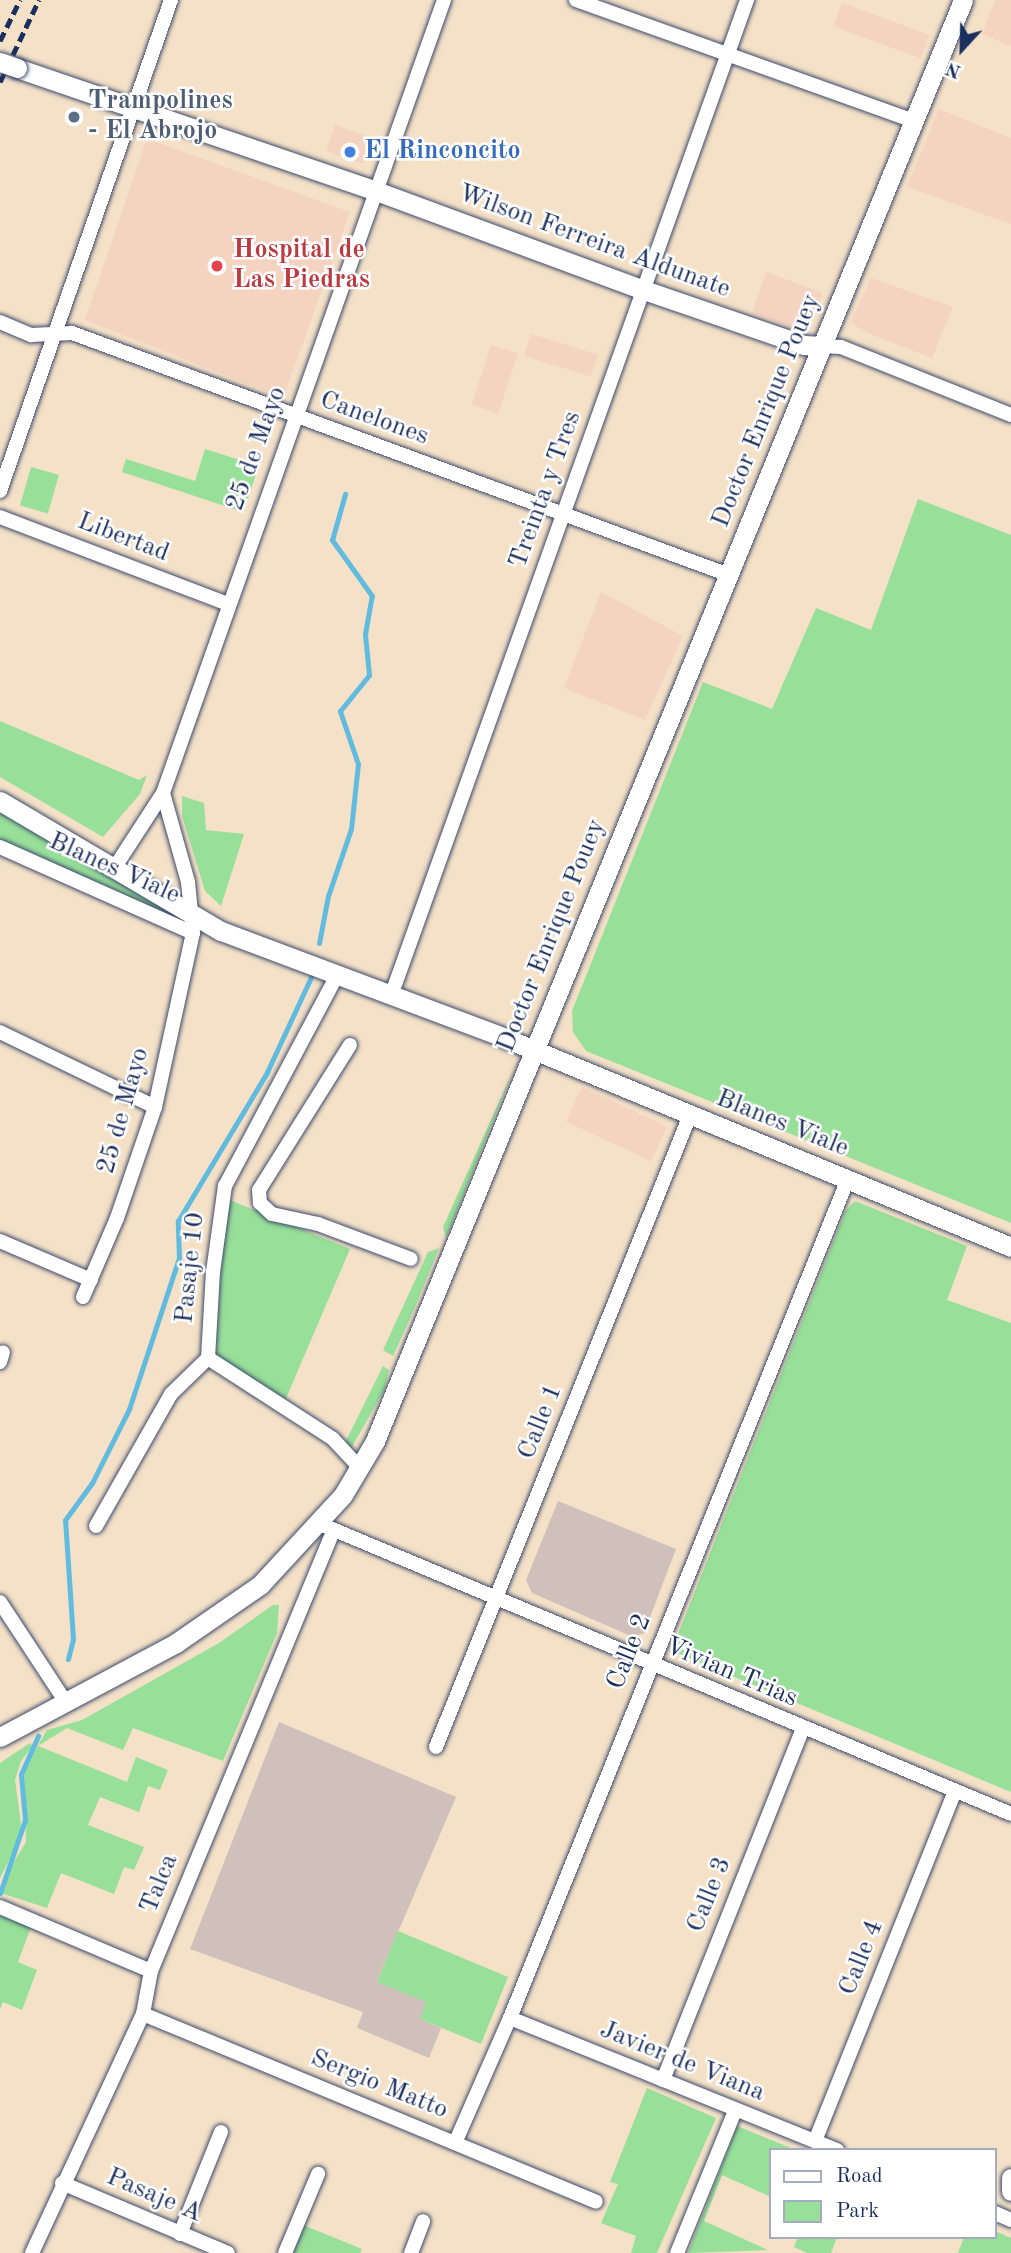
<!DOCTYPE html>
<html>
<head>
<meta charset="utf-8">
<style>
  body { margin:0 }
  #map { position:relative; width:1011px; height:2253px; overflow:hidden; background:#f4e1c7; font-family:"Old Standard TT",serif }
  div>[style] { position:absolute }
  .built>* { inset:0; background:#f4d3c1; transform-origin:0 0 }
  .industrial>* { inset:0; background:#d0c0bc }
  .green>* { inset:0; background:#98df99; transform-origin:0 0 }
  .stream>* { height:5px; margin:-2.5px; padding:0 2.5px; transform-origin:2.5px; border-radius:2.5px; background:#61bbdf }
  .roads { filter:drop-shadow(0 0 2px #3c4a6e) drop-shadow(0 0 2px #3c4a6e) }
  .street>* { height:14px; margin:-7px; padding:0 7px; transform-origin:7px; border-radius:7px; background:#fff }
  .secondary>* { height:19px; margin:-9.5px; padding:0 9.5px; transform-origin:9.5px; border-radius:9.5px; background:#fff }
  .rail>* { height:5px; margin-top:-2.5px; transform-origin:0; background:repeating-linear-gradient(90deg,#1b2f5e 0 10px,transparent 0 15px) }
  .bridges { filter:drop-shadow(0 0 2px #3c4a6e) drop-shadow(0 0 2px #3c4a6e) }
  .secondary-bridge>* { height:19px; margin:-9.5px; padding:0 9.5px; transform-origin:9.5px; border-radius:9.5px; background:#fff }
  .dots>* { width:19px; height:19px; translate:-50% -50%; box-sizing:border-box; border:4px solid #fff; border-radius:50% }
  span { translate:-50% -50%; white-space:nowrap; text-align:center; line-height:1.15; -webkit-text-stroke:5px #fff; paint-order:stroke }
  .service-label { font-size:26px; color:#4e5e75; font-weight:700 }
  .left { translate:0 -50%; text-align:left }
  .shop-label { font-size:26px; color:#366cbe; font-weight:700 }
  .street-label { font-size:26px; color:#1b2f5e }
  .health-label { font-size:26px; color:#be3a42; font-weight:700 }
  .legend { position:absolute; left:769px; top:2148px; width:228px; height:91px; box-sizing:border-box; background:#fff; border:2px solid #a4acbf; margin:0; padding:9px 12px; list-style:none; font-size:21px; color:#1b2f5e }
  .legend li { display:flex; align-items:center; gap:14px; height:35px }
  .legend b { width:35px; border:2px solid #a4acbf }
  .north { position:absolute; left:927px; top:14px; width:70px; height:70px; -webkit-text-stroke:5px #fff; paint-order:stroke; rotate:202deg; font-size:19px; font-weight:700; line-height:28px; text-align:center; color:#1b2f5e }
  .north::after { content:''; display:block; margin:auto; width:24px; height:32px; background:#1b2f5e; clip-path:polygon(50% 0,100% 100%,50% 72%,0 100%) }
</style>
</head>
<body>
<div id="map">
  <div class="built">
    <div style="clip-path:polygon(995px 0,1011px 0,1011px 46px,982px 34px)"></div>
    <div style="left:842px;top:3px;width:93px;height:25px;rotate:20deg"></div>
    <div style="clip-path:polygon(939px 109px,1011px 138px,1011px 224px,907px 187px)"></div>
    <div style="clip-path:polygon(335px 125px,376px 139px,369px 159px,362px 163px,326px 151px)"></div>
    <div style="clip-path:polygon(153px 141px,350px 212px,283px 398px,85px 320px,145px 144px)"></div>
    <div style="clip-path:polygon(766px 272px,823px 293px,814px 316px,792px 327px,752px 313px)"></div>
    <div style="clip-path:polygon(871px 278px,953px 307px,932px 358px,865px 332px,851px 322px)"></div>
    <div style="left:531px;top:334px;width:70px;height:23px;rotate:17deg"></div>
    <div style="left:491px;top:345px;width:28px;height:63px;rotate:18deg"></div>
    <div style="clip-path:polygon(601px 592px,683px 636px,645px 720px,564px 688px)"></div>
    <div style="left:582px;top:1087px;width:94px;height:38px;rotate:25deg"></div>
  </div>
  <div class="industrial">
    <div style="clip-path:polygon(558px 1501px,676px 1549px,644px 1633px,633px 1637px,532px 1593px,526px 1580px)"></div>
    <div style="clip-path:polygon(279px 1722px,456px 1797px,377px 1981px,427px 2002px,420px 2019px,441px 2028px,429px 2058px,357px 2028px,363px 2012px,190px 1949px)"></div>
  </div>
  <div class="green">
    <div style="clip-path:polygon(205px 449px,259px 466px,243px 512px,122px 472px,126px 459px,195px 481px)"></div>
    <div style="left:31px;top:467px;width:29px;height:40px;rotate:16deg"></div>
    <div style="clip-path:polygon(918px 499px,1011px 535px,1011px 1223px,586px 1051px,573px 1032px,572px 1011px,703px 682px,772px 709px,816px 608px,871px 630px)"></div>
    <div style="clip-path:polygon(0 721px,139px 780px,147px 775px,140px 794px,103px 837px,0 777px)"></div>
    <div style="clip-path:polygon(182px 796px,204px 803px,206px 830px,244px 834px,221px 906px,205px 891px,182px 816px)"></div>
    <div style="clip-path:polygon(0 810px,178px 917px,0 843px)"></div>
    <div style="clip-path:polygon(515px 1066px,446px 1238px,443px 1227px)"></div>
    <div style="clip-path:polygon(225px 1198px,350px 1249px,284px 1403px,216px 1356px)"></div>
    <div style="clip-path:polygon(855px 1201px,967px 1246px,947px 1300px,1011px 1323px,1011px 1792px,679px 1654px,676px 1639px,846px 1210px)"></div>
    <div style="clip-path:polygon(439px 1248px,413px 1312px,393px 1356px,383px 1350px,428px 1252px)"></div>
    <div style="clip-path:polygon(383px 1366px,389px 1370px,384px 1391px,350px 1450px,345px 1443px)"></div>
    <div style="clip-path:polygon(273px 1605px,279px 1605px,277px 1633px,223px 1761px,133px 1728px,123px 1750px,67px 1728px,38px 1746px,127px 1782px,136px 1757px,168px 1770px,160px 1790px,148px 1786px,139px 1812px,100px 1797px,88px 1825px,144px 1847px,134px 1870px,124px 1867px,114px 1894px,61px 1873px,47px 1908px,1px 1893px,4px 1878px,26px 1842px,24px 1770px,37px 1747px,47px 1730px,82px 1720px,219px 1643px)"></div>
    <div style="clip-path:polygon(30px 1743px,33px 1746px,21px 1761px,15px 1780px,21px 1824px,18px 1843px,0 1878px,0 1763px)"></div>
    <div style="clip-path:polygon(0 1908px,33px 1922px,18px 1962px,37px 1970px,22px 2010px,3px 2002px,0 2009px)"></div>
    <div style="clip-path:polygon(398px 1931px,508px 1977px,481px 2044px,420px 2019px,426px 2002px,377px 1982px)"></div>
    <div style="clip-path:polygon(647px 2088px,716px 2118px,657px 2253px,631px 2253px,636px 2236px,601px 2223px,618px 2184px,610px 2182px)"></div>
    <div style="clip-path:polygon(737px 2126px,796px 2150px,771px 2150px,771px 2197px,722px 2175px,704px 2221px,768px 2250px,688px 2253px)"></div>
    <div style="clip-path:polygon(298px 2223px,362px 2249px,360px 2253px,287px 2253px)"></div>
    <div style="clip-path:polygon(995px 2231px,1011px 2238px,1011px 2253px,958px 2253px,964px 2237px,995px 2237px)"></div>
    <div style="clip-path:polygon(798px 2237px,837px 2237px,831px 2253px,807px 2253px,794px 2247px)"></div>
  </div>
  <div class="stream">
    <div style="left:319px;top:943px;width:48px;rotate:-79.2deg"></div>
    <div style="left:328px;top:896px;width:71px;rotate:-71.1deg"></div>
    <div style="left:351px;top:829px;width:65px;rotate:-83.9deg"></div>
    <div style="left:358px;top:764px;width:56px;rotate:-108.8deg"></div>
    <div style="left:340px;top:711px;width:46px;rotate:-51.1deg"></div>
    <div style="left:369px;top:675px;width:41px;rotate:-95.6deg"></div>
    <div style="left:365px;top:634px;width:39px;rotate:-80deg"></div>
    <div style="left:372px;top:596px;width:69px;rotate:-125.5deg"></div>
    <div style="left:332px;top:540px;width:48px;rotate:-74.2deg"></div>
    <div style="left:68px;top:1659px;width:21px;rotate:-76deg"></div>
    <div style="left:73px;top:1639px;width:119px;rotate:-93.8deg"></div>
    <div style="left:65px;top:1520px;width:46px;rotate:-53.9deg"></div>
    <div style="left:92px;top:1483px;width:83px;rotate:-63.4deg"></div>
    <div style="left:129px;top:1409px;width:159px;rotate:-71.7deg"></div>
    <div style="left:179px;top:1258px;width:37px;rotate:-92deg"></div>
    <div style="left:178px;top:1221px;width:174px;rotate:-59.1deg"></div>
    <div style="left:267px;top:1072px;width:105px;rotate:-65.1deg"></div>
    <div style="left:0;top:1893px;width:77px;rotate:-71.1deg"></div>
    <div style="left:25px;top:1820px;width:46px;rotate:-95deg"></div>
    <div style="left:21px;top:1774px;width:42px;rotate:-65.9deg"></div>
  </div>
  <div class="roads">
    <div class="street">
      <div style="left:576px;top:0;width:359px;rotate:19.7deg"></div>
      <div style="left:0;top:322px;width:34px;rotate:23deg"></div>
      <div style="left:31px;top:335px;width:41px;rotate:-2.8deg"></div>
      <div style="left:72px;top:333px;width:700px;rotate:20.22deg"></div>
      <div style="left:822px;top:346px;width:19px;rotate:3deg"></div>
      <div style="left:841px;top:347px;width:183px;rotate:21.8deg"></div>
      <div style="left:0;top:491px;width:520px;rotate:-70.8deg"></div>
      <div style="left:0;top:517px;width:244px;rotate:20.9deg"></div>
      <div style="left:0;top:847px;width:211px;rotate:24deg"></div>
      <div style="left:193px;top:933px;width:51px;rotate:-95.6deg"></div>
      <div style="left:188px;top:882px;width:92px;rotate:-105.7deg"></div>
      <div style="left:113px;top:870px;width:92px;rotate:-57deg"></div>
      <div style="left:163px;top:793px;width:841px;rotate:-70.49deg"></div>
      <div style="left:391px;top:996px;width:1058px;rotate:-70.33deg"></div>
      <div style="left:0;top:1032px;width:172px;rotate:25.8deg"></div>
      <div style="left:350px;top:1045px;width:171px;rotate:122.1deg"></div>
      <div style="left:259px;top:1190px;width:13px;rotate:86deg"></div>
      <div style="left:260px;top:1203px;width:16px;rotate:43deg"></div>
      <div style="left:272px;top:1214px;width:47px;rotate:12.3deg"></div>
      <div style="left:318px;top:1224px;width:99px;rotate:20.6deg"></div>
      <div style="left:0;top:1241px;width:99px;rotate:23.2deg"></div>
      <div style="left:83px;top:1297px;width:86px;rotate:-66.7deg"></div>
      <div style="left:117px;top:1218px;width:117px;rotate:-71.1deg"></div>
      <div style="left:155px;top:1107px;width:178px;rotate:-77.7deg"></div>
      <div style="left:208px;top:1358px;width:149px;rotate:32.9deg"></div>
      <div style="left:333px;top:1439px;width:38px;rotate:47deg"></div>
      <div style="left:0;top:1362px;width:10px;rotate:-73deg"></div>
      <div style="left:96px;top:1526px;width:152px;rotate:-60.4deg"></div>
      <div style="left:171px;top:1394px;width:52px;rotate:-44.2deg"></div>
      <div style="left:208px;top:1358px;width:86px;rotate:-86.7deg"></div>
      <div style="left:213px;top:1272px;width:87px;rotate:-82.1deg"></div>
      <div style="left:225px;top:1186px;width:239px;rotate:-62deg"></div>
      <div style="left:325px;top:1526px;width:744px;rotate:22.77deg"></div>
      <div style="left:0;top:1602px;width:118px;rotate:56.7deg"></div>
      <div style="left:436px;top:1747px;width:681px;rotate:-68.1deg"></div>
      <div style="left:0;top:1907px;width:164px;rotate:23deg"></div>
      <div style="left:143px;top:2014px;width:490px;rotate:22.5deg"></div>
      <div style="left:510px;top:2018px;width:353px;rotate:22deg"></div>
      <div style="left:663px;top:2080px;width:378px;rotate:-68.3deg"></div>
      <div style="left:815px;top:2141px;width:375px;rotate:-68.2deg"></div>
      <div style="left:455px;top:2143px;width:137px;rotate:-66.3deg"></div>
      <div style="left:510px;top:2018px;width:905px;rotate:-68.06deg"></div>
      <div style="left:62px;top:2183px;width:180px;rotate:22.9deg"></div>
      <div style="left:995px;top:2213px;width:17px;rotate:24deg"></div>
      <div style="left:180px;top:2234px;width:110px;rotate:-68.1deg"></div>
      <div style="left:32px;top:2253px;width:264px;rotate:-65.1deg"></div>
      <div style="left:143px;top:2014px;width:44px;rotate:-79.5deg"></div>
      <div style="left:151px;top:1971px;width:476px;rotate:-67.5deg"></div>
      <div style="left:285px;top:2253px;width:86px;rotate:-67.3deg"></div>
      <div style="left:411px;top:2253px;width:34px;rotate:-69deg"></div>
      <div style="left:677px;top:2253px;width:153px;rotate:-67.8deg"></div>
    </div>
    <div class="secondary">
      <div style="left:17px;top:68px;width:379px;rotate:18.9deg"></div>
      <div style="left:376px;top:191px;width:286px;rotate:20.3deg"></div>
      <div style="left:644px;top:290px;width:169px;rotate:19deg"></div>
      <div style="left:804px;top:345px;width:18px;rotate:3deg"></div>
      <div style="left:0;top:801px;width:256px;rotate:30.5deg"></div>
      <div style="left:221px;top:931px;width:303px;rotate:20.6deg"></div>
      <div style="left:505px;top:1038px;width:547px;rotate:22.44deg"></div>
      <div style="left:0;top:1737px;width:200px;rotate:-28.1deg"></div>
      <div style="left:176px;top:1643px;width:102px;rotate:-34.6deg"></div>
      <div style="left:260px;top:1585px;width:122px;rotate:-47.3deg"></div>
      <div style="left:343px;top:1495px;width:63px;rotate:-59.3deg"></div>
      <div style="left:375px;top:1441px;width:1556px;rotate:-67.8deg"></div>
      <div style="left:1011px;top:2178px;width:13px;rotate:90deg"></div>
    </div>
  </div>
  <div class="rail">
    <div style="left:0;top:41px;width:46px;rotate:-64deg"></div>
    <div style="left:0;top:82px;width:91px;rotate:-64.6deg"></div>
  </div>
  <div class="bridges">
    <div class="secondary-bridge">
      <div style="left:0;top:62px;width:18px;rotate:19deg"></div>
    </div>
  </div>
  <div class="dots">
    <div style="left:74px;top:117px;background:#5c6f8a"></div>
    <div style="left:350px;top:152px;background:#3f7fe0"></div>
    <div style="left:217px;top:266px;background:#e0444e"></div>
  </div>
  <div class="service-label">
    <span class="left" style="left:88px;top:117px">Trampolines<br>- El Abrojo</span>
  </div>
  <div class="shop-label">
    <span class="left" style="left:364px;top:152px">El Rinconcito</span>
  </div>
  <div class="street-label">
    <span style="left:594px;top:242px;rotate:20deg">Wilson Ferreira Aldunate</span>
    <span style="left:767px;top:411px;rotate:-68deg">Doctor Enrique Pouey</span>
    <span style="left:374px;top:419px;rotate:20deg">Canelones</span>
    <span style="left:257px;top:449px;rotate:-70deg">25 de Mayo</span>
    <span style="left:546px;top:490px;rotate:-70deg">Treinta y Tres</span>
    <span style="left:123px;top:538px;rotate:21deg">Libertad</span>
    <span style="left:114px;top:869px;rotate:24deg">Blanes Viale</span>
    <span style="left:552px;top:936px;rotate:-68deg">Doctor Enrique Pouey</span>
    <span style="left:124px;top:1111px;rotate:-74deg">25 de Mayo</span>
    <span style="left:782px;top:1124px;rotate:22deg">Blanes Viale</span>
    <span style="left:191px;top:1268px;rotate:-84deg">Pasaje 10</span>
    <span style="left:541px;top:1422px;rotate:-68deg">Calle 1</span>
    <span style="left:630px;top:1652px;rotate:-68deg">Calle 2</span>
    <span style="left:731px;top:1673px;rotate:23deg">Vivian Trias</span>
    <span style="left:160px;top:1884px;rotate:-68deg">Talca</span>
    <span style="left:710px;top:1895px;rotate:-68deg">Calle 3</span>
    <span style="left:862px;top:1958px;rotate:-68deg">Calle 4</span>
    <span style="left:682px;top:2062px;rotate:22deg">Javier de Viana</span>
    <span style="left:379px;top:2085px;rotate:22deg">Sergio Matto</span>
    <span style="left:154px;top:2196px;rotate:23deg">Pasaje A</span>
  </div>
  <div class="health-label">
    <span class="left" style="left:233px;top:266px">Hospital de<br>Las Piedras</span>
  </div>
  <ul class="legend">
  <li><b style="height:9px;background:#fff"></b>Road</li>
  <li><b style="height:19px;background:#98df99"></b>Park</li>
  </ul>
  <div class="north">N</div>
</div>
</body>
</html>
